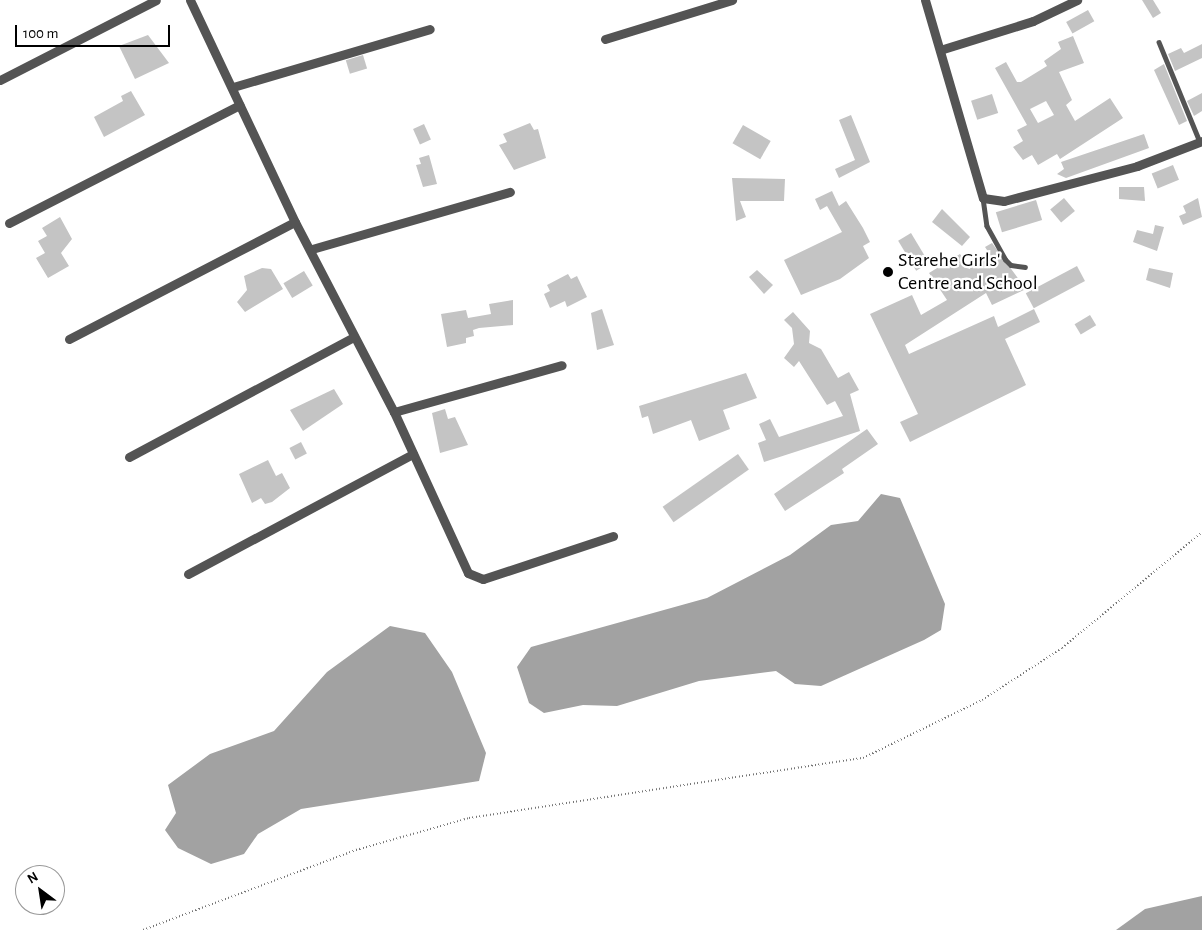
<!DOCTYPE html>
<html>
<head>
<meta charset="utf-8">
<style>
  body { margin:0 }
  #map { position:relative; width:1202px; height:930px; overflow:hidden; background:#fff; font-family:"Alegreya Sans",sans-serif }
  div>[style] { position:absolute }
  .water>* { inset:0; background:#a2a2a2 }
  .building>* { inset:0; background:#c4c4c4; transform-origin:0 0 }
  .path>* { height:2px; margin-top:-1px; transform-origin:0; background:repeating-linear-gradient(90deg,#767676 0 1px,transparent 0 3.5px) }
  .service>* { height:4.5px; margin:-2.25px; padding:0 2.25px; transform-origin:2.25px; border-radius:2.25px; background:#545454 }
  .minor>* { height:9px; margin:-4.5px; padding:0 4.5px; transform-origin:4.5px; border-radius:4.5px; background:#545454 }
  .dots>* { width:14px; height:14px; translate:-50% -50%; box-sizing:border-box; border:2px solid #fff; border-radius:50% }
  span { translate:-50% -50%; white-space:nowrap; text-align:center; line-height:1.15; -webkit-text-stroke:4.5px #fff; paint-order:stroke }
  .poi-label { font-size:20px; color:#000 }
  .left { translate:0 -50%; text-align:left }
  .north { position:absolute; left:15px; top:865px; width:50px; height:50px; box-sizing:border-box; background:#fff; border:1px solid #999; border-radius:50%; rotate:329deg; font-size:14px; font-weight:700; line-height:20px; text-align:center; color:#000 }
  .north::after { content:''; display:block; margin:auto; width:18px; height:22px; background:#000; clip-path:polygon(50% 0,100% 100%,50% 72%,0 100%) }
  .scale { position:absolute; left:15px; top:25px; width:155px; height:22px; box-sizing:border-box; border:2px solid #000; border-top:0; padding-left:6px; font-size:15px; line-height:18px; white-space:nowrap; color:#000; -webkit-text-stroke:4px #fff; paint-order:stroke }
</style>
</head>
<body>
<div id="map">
  <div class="water">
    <div style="clip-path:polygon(881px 494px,900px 498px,945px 604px,941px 630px,924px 640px,821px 686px,795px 684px,776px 671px,699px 681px,617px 706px,583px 705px,544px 713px,529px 703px,517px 667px,531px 647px,707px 598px,790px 555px,831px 525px,858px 521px)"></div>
    <div style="clip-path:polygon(390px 626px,425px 633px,452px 672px,486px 753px,479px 781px,301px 809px,258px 834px,244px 854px,211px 864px,178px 848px,165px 830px,176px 813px,168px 785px,210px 754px,274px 731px,327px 672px)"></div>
    <div style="clip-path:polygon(1202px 896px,1202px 930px,1116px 930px,1145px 909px)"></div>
  </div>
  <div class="building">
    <div style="clip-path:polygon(1142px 0,1153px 0,1161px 13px,1153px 18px)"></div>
    <div style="left:1088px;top:10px;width:13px;height:25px;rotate:61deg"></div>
    <div style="clip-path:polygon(148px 35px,169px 63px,135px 79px,119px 46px)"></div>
    <div style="clip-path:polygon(evenodd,1073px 36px,1084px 63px,1059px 72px,1072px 100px,1066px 105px,1075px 121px,1110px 98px,1123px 118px,1060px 159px,1057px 154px,1038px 165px,1032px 155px,1023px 160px,1013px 147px,1023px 141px,1017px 130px,1027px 125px,995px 68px,1006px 62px,1017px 82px,1021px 82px,1047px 66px,1044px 61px,1061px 49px,1058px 42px,1073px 36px,1046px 101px,1054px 115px,1038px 123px,1030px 109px,1046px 101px)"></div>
    <div style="clip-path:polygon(1202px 44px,1202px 58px,1175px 71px,1168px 54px,1181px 48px,1184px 53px)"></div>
    <div style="left:363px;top:55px;width:14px;height:18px;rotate:73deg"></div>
    <div style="clip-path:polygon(1164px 64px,1187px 121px,1179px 125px,1154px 70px)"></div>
    <div style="clip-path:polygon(131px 91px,145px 115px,104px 137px,94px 117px,123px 101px,121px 96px)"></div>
    <div style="clip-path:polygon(1202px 93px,1202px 111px,1194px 116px,1187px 101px)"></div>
    <div style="left:992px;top:94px;width:20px;height:22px;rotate:72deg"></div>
    <div style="clip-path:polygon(851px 115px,870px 162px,839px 178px,835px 169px,855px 160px,839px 120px)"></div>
    <div style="clip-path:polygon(530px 123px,534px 130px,538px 129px,546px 158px,514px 170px,499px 145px,507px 142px,503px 134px)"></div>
    <div style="left:424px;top:124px;width:17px;height:12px;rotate:66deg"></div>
    <div style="left:743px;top:125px;width:32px;height:21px;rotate:30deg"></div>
    <div style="clip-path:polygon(1144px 134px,1149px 148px,1066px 178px,1057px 174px,1064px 169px,1061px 162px)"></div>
    <div style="clip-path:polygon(429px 155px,437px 184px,423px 187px,416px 165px,421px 164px,419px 158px)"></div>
    <div style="left:1173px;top:165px;width:16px;height:23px;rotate:68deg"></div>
    <div style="clip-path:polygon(732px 178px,785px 179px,784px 201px,740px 201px,746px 217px,736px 221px)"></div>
    <div style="clip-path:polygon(1119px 187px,1144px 187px,1145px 201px,1119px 199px)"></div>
    <div style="clip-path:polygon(832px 191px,839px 206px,846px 201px,863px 228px,870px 242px,863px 246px,869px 258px,840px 279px,801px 295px,784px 260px,842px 232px,827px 206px,820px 210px,815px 199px)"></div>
    <div style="left:1064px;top:198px;width:17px;height:18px;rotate:50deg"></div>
    <div style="clip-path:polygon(1198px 198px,1202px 217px,1183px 225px,1179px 216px,1186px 213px,1183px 206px)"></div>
    <div style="left:1036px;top:200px;width:21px;height:42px;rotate:73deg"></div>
    <div style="clip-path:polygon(942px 209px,970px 237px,962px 246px,932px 222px)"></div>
    <div style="clip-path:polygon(60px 217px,72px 239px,61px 253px,69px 266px,48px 278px,36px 258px,45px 253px,38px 241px,47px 236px,42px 228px)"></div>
    <div style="clip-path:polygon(1155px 225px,1164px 227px,1157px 251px,1133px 242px,1137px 230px,1153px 234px)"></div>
    <div style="left:911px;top:233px;width:35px;height:15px;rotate:59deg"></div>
    <div style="clip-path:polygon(992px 243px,1026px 289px,992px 305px,986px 293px,905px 345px,909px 354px,994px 316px,998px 327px,1034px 309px,1040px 322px,1005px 339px,1026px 385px,910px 442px,900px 422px,918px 414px,870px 314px,912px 295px,921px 315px,947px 300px,929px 273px,960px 254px,969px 269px,991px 256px,985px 247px)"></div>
    <div style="left:1077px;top:266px;width:17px;height:58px;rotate:62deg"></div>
    <div style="clip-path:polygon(262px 268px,271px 269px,283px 289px,245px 312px,237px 302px,247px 290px,244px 276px)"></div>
    <div style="clip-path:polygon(1149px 268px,1173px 273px,1170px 288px,1146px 280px)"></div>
    <div style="clip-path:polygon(757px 270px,773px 285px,764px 294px,749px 277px)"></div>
    <div style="left:304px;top:271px;width:17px;height:24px;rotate:59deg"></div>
    <div style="clip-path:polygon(568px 274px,571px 279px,577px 276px,587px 297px,567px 307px,565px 301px,550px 308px,544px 294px,550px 291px,547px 285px)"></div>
    <div style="clip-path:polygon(513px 300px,513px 325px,479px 328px,473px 330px,474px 336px,466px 338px,466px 343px,447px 347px,441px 314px,466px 310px,468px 318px,491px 314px,489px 304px)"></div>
    <div style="clip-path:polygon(602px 309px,614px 345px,597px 350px,591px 313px)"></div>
    <div style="clip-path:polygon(793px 312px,810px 331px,809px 343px,821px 349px,838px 378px,849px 372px,859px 390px,850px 394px,860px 431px,764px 462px,758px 443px,766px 440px,759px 424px,770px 419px,779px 437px,843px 416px,835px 401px,827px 405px,799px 361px,794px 367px,784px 358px,794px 344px,792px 328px,784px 320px)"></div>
    <div style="left:1090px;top:315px;width:12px;height:18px;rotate:59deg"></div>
    <div style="clip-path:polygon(746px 373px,757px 398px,723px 410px,730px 429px,699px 441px,691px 420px,653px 434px,648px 416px,642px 418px,639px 406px)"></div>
    <div style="clip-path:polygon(334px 389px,343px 404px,303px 431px,290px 410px)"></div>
    <div style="clip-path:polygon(445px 409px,448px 419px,455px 417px,468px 445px,440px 453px,432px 413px)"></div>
    <div style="clip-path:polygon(867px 429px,878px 444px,842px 469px,844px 473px,785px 511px,774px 494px)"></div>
    <div style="left:301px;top:442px;width:13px;height:13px;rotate:63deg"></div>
    <div style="left:738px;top:454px;width:19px;height:92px;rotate:55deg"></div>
    <div style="clip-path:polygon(268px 460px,276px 476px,282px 473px,290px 488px,272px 502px,265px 504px,261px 498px,252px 503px,239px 474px)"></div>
  </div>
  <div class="path">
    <div style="left:143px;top:930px;width:228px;rotate:-20.6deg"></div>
    <div style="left:356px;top:850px;width:117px;rotate:-15.8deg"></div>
    <div style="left:469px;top:818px;width:399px;rotate:-8.7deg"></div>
    <div style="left:863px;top:758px;width:132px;rotate:-26deg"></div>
    <div style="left:982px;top:700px;width:95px;rotate:-33deg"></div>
    <div style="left:1062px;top:648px;width:182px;rotate:-39.6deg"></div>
  </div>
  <div class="service">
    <div style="left:1159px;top:42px;width:108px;rotate:67.7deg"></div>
    <div style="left:983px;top:198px;width:28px;rotate:82deg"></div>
    <div style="left:987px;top:226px;width:38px;rotate:61deg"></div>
    <div style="left:1005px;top:259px;width:8px;rotate:45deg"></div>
    <div style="left:1011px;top:265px;width:14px;rotate:8deg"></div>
  </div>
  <div class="minor">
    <div style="left:190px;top:0;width:246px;rotate:64.7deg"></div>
    <div style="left:295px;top:222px;width:214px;rotate:62.5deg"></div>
    <div style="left:394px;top:412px;width:177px;rotate:65.3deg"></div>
    <div style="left:468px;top:573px;width:16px;rotate:22deg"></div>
    <div style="left:483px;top:579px;width:137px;rotate:-18.3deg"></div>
    <div style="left:925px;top:0;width:206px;rotate:73.7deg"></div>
    <div style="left:983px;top:198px;width:21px;rotate:8deg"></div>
    <div style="left:1004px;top:201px;width:138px;rotate:-14.7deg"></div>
    <div style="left:1137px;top:166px;width:70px;rotate:-21deg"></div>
    <div style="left:605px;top:39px;width:133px;rotate:-17.1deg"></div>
    <div style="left:940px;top:50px;width:97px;rotate:-17.3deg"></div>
    <div style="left:1033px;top:21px;width:49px;rotate:-25.5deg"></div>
    <div style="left:0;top:80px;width:175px;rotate:-27.1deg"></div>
    <div style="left:233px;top:87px;width:205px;rotate:-16.4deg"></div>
    <div style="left:9px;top:223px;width:259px;rotate:-27.1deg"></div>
    <div style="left:312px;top:249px;width:206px;rotate:-16.1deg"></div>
    <div style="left:69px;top:339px;width:254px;rotate:-27.4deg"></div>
    <div style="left:394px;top:412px;width:174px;rotate:-15.6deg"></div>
    <div style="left:129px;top:457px;width:255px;rotate:-28.1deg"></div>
    <div style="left:188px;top:574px;width:255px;rotate:-28.1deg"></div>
  </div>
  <div class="dots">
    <div style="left:888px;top:272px;background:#000"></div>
  </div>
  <div class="poi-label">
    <span class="left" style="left:898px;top:272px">Starehe Girls'<br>Centre and School</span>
  </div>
  <div class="north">N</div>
  <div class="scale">100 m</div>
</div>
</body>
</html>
